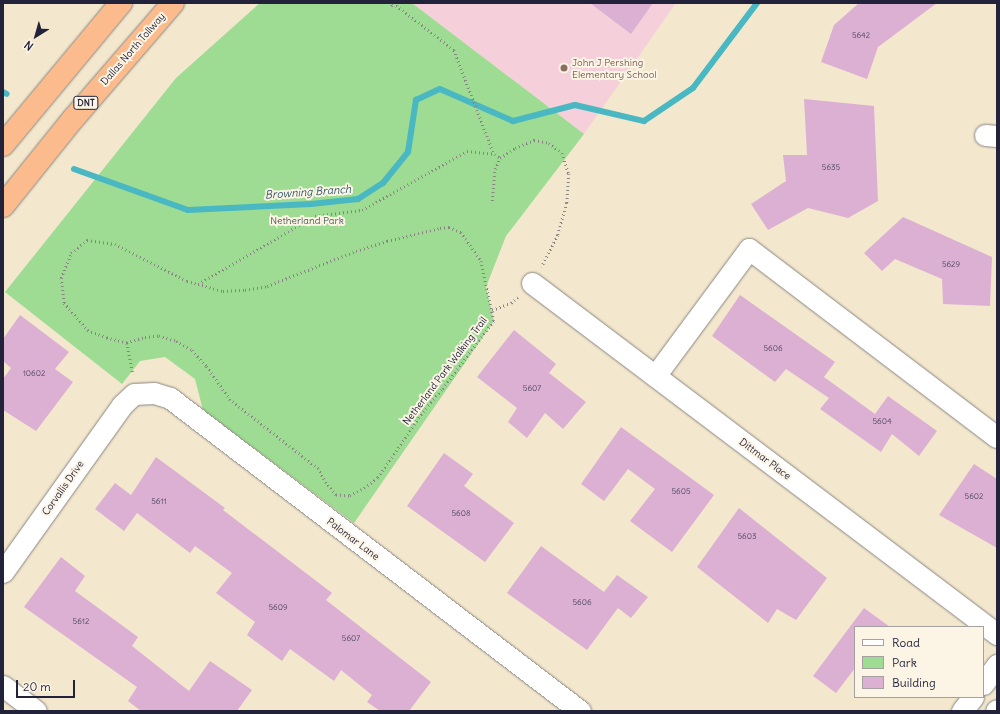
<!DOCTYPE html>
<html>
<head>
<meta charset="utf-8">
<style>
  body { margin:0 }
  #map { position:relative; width:1000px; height:714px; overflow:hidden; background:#f3e8cd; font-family:Delius,sans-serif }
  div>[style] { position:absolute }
  .built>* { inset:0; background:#f5cfda }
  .green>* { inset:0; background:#9ddc92 }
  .stream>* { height:6px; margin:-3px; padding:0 3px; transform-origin:3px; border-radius:3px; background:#49b8c2 }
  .building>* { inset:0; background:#dbb0d3 }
  .path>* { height:2.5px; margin-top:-1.25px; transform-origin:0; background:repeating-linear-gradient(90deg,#8a8584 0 1px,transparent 0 4px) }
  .roads { filter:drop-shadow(0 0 1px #8a8584) drop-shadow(0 0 1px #8a8584) }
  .minor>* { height:21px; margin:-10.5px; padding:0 10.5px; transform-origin:10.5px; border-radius:10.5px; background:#fff }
  .highway>* { height:22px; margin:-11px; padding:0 11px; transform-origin:11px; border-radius:11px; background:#fbbb8c }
  .dots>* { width:11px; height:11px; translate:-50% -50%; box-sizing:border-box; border:2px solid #fcf5e5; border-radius:50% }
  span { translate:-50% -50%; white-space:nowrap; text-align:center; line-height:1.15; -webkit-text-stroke:4px #fcf5e5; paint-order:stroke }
  .number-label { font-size:8px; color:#504661 }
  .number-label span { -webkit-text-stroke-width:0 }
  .shield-label span { padding:1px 3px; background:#fcf5e5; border:1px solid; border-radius:3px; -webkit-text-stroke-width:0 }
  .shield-label { font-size:9px; color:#22223b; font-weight:700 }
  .street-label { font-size:10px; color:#22223b }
  .education-label { font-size:10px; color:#785e54 }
  .left { translate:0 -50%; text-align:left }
  .park-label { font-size:10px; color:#475a55 }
  .water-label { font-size:11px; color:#30566a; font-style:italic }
  .frame { position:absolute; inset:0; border:4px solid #22223b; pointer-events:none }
  .legend { position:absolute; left:854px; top:626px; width:130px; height:72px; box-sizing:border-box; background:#fcf5e5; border:1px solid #a5a1a1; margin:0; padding:5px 7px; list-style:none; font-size:12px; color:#22223b }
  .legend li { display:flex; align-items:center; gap:8px; height:20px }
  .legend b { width:20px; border:1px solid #a5a1a1 }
  .north { position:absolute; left:16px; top:16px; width:40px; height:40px; -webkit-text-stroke:3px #fcf5e5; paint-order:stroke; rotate:217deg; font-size:11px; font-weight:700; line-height:16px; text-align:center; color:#22223b }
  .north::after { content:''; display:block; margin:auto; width:14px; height:18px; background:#22223b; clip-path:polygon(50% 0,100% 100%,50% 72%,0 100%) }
  .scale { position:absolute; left:16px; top:680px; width:59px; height:18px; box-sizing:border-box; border:2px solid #22223b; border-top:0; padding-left:5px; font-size:12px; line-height:14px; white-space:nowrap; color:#22223b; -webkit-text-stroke:3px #fcf5e5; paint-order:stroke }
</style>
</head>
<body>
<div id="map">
  <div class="built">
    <div style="clip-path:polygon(412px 3px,676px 3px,584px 134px)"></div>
  </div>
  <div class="green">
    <div style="clip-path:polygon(260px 3px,412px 3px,584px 134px,506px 236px,486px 287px,494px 321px,354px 523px,203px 410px,195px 379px,165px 357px,140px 361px,122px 384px,5px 292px,176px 78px)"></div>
  </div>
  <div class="stream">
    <div style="left:3px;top:92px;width:4px;rotate:27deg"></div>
    <div style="left:74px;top:169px;width:121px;rotate:19.8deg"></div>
    <div style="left:188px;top:210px;width:123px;rotate:-2.8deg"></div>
    <div style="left:311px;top:204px;width:47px;rotate:-6.1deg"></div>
    <div style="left:358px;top:199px;width:30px;rotate:-33deg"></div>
    <div style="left:383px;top:183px;width:40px;rotate:-51deg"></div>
    <div style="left:408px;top:152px;width:53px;rotate:-81.3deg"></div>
    <div style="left:416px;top:100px;width:26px;rotate:-25deg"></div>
    <div style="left:440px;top:89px;width:80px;rotate:23.7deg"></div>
    <div style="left:513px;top:121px;width:64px;rotate:-14.5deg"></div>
    <div style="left:575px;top:105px;width:71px;rotate:13.1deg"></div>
    <div style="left:644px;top:121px;width:59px;rotate:-34deg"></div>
    <div style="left:693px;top:88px;width:106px;rotate:-53deg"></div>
  </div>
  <div class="building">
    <div style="clip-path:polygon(590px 3px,653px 3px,631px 34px)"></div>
    <div style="clip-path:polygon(859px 3px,937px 3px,878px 47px,867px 79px,821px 62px,834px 25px)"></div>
    <div style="clip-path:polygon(804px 99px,874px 106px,878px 201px,848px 218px,808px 208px,768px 230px,751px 204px,786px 181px,783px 155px,807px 155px)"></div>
    <div style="clip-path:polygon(903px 217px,992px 257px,990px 306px,943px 304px,942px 279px,895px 259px,882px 271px,864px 253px)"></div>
    <div style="clip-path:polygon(740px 295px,835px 362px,824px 377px,875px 414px,888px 396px,937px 431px,919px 456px,892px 434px,881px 452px,820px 409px,829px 398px,786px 369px,775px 382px,712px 336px)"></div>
    <div style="clip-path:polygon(20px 315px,69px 352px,55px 369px,73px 382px,36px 431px,3px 410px,3px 379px,11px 368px,3px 361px,3px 339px)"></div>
    <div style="clip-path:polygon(514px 330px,556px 364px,549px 373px,586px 402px,563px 429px,545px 413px,527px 438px,508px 422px,517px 408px,477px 377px)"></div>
    <div style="clip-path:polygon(621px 427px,714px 495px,672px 552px,630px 521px,655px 489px,628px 469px,604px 501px,581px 484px)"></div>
    <div style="clip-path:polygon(444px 453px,473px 474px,464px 486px,514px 523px,485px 562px,407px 506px)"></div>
    <div style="clip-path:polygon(156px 457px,225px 508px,223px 510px,332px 593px,326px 600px,431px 682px,409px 711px,380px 711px,367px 702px,372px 695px,341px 670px,334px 681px,290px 649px,282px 661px,247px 635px,255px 622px,216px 593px,232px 573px,195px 546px,190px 553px,137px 513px,124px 531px,95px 509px,115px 483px,131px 495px)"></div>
    <div style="clip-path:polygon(974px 464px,997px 479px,997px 548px,939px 515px)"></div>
    <div style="clip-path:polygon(739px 508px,827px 578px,796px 620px,777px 609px,768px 623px,697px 567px)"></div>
    <div style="clip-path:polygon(541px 546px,604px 592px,617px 575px,648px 597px,631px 618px,618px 608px,587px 650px,507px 593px)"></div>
    <div style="clip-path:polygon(61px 557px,85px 576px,75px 591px,138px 637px,132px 646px,189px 691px,210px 661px,252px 690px,237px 711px,141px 711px,128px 701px,137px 687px,24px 607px)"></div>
    <div style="clip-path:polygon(864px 608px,890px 627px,855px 627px,855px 668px,836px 693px,813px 676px)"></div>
  </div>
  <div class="path">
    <div style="left:391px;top:6px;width:4px;rotate:-56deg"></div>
    <div style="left:393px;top:3px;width:77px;rotate:37.6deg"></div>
    <div style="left:454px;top:50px;width:111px;rotate:69deg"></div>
    <div style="left:492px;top:201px;width:32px;rotate:-85deg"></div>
    <div style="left:495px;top:169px;width:12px;rotate:-66deg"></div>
    <div style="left:500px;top:158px;width:18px;rotate:-34deg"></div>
    <div style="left:515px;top:148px;width:21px;rotate:-23deg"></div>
    <div style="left:534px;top:140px;width:15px;rotate:11deg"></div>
    <div style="left:549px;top:143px;width:16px;rotate:38deg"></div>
    <div style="left:562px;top:153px;width:22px;rotate:72deg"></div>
    <div style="left:569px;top:174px;width:29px;rotate:94deg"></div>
    <div style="left:567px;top:203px;width:33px;rotate:106deg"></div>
    <div style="left:558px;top:235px;width:36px;rotate:117deg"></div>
    <div style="left:449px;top:227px;width:13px;rotate:23deg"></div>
    <div style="left:461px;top:232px;width:35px;rotate:55deg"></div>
    <div style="left:481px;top:261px;width:61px;rotate:77.8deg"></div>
    <div style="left:494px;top:321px;width:86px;rotate:127deg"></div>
    <div style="left:442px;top:390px;width:28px;rotate:131deg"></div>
    <div style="left:424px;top:411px;width:81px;rotate:124.5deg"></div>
    <div style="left:378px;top:478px;width:16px;rotate:142deg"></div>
    <div style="left:365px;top:488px;width:18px;rotate:153deg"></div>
    <div style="left:349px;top:496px;width:13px;rotate:-176deg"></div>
    <div style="left:336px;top:495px;width:16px;rotate:-130deg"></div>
    <div style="left:326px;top:483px;width:16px;rotate:-120deg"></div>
    <div style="left:318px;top:469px;width:112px;rotate:-141.9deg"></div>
    <div style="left:230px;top:400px;width:42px;rotate:-125.2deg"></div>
    <div style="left:206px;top:366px;width:22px;rotate:-133deg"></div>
    <div style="left:191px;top:350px;width:18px;rotate:-151deg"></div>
    <div style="left:175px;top:341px;width:18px;rotate:-164deg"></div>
    <div style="left:158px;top:336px;width:15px;rotate:172deg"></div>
    <div style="left:143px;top:338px;width:17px;rotate:163deg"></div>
    <div style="left:127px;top:343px;width:21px;rotate:-166deg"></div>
    <div style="left:107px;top:338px;width:20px;rotate:-160deg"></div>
    <div style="left:88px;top:331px;width:37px;rotate:-131deg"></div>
    <div style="left:64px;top:303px;width:25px;rotate:-97deg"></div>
    <div style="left:61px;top:278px;width:27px;rotate:-68deg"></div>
    <div style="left:71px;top:253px;width:21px;rotate:-39deg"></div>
    <div style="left:87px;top:240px;width:28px;rotate:8deg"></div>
    <div style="left:115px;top:244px;width:81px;rotate:27.2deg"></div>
    <div style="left:187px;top:281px;width:11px;rotate:15deg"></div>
    <div style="left:198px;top:284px;width:26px;rotate:16deg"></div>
    <div style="left:223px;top:291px;width:22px;rotate:-3deg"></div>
    <div style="left:245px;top:290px;width:22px;rotate:-10deg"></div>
    <div style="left:267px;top:286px;width:96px;rotate:-21.5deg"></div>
    <div style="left:356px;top:251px;width:33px;rotate:-18deg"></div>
    <div style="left:387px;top:241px;width:55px;rotate:-13.8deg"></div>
    <div style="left:440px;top:228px;width:9px;rotate:-6deg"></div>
    <div style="left:198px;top:284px;width:135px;rotate:-30.2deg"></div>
    <div style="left:315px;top:216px;width:47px;rotate:-7.3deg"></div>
    <div style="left:362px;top:210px;width:120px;rotate:-29.3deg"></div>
    <div style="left:467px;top:151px;width:28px;rotate:6deg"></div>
    <div style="left:495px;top:154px;width:6px;rotate:39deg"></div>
    <div style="left:492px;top:310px;width:20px;rotate:-20deg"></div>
    <div style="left:511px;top:303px;width:9px;rotate:-41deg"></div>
    <div style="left:127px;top:343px;width:32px;rotate:79deg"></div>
  </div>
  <div class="roads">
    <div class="minor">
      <div style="left:985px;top:135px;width:12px;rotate:5deg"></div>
      <div style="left:532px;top:283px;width:583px;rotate:37.05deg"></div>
      <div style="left:655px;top:376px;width:158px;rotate:-53.5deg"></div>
      <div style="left:749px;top:249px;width:311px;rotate:37.2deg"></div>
      <div style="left:3px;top:572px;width:205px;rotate:-54.5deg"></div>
      <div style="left:122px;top:405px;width:16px;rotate:-43deg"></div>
      <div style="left:134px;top:394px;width:20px;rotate:-3deg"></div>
      <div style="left:154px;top:393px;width:17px;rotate:17deg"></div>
      <div style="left:170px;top:398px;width:516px;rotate:37.36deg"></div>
      <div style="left:983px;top:684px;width:24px;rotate:-54deg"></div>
      <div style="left:3px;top:686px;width:41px;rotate:37.1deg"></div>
      <div style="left:962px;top:711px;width:18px;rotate:-52deg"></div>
      <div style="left:996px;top:711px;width:1px;rotate:-45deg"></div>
    </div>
    <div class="highway">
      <div style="left:3px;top:145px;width:185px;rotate:-50.3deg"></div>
      <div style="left:3px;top:206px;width:112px;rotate:-51.2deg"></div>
      <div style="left:73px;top:119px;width:153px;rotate:-49.2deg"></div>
    </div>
  </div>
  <div class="dots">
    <div style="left:564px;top:68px;background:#8d6e63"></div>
  </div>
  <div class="number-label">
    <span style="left:861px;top:36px">5642</span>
    <span style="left:831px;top:168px">5635</span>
    <span style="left:951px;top:265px">5629</span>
    <span style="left:773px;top:349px">5606</span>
    <span style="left:34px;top:374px">10602</span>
    <span style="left:532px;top:389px">5607</span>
    <span style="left:882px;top:422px">5604</span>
    <span style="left:681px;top:492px">5605</span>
    <span style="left:974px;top:497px">5602</span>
    <span style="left:159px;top:502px">5611</span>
    <span style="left:461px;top:514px">5608</span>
    <span style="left:747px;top:537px">5603</span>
    <span style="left:582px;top:603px">5606</span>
    <span style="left:278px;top:608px">5609</span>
    <span style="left:81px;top:622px">5612</span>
    <span style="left:351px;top:639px">5607</span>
  </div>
  <div class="shield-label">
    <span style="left:86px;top:103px">DNT</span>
  </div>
  <div class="street-label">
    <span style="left:133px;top:49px;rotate:-49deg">Dallas North Tollway</span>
    <span style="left:445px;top:371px;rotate:-53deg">Netherland Park Walking Trail</span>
    <span style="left:765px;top:459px;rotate:37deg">Dittmar Place</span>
    <span style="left:63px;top:488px;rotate:-55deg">Corvallis Drive</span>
    <span style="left:353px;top:539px;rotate:37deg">Palomar Lane</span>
  </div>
  <div class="education-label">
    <span class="left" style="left:572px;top:68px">John J Pershing<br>Elementary School</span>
  </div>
  <div class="park-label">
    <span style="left:307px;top:221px">Netherland Park</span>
  </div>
  <div class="water-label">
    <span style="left:308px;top:192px;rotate:-4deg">Browning Branch</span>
  </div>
  <div class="frame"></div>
  <ul class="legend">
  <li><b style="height:5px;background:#fff"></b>Road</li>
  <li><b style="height:11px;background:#9ddc92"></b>Park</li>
  <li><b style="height:11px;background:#dbb0d3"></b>Building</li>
  </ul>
  <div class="north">N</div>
  <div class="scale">20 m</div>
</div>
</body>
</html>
